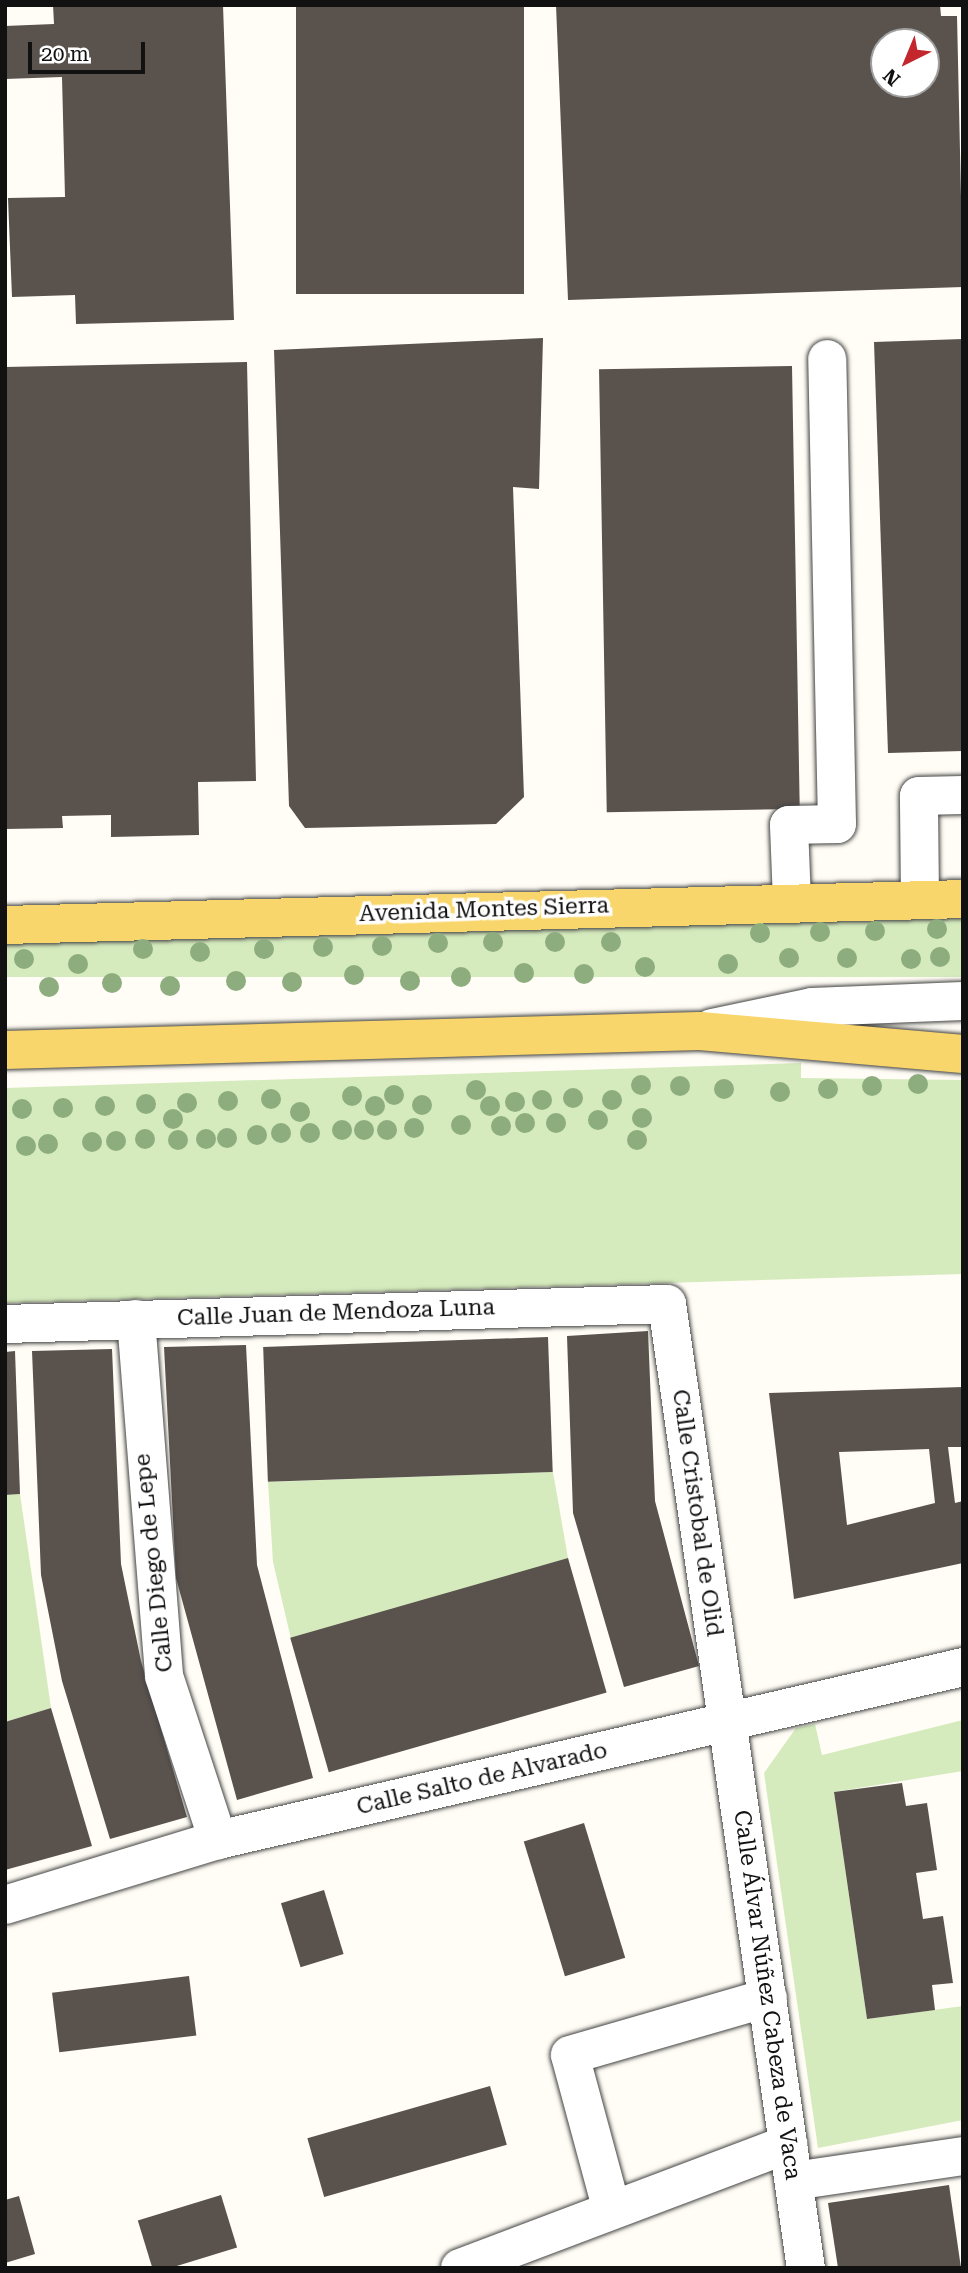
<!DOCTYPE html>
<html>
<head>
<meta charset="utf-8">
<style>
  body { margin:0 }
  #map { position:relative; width:968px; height:2273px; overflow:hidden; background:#fffdf5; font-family:"Roboto Serif",serif }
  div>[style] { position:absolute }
  .green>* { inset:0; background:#d5ebbd; transform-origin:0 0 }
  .building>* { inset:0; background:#5a524d; transform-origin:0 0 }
  .roads { filter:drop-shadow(0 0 2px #444) drop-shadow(0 0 2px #444) }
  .minor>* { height:38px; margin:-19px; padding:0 19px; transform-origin:19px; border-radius:19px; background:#fff }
  .major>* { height:38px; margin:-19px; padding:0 19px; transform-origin:19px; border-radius:19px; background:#f9d66b }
  .trees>* { width:20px; height:20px; margin:-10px; border-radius:50%; background:#8dad7f }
  span { translate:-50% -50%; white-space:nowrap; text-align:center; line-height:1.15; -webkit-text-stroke:7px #fff; paint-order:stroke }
  .street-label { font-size:23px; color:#111 }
  .frame { position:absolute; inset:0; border:7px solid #111; pointer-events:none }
  .north { position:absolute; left:870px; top:28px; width:70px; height:70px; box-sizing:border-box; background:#fff; border:2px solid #a0a0a0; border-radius:50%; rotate:223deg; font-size:19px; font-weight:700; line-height:28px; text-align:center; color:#111 }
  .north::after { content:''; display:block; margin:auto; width:24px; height:32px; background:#c4262e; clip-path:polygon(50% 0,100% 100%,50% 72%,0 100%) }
  .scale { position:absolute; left:28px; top:42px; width:117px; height:32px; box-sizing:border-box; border:4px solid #111; border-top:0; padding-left:9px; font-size:21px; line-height:24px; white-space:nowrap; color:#111; -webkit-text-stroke:5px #fff; paint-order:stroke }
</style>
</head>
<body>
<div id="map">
  <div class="green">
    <div style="left:963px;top:917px;width:60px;height:958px;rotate:90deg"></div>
    <div style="clip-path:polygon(801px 1063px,801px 1078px,963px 1080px,963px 1274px,5px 1303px,5px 1088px)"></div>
    <div style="clip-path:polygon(553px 1472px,568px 1558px,292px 1643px,273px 1562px,268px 1482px)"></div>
    <div style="clip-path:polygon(20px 1494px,51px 1708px,5px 1722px,5px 1495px)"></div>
    <div style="clip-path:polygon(963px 1720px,963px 1771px,834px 1792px,867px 2019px,963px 2006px,963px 2120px,818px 2148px,764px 1773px,796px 1728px,815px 1724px,822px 1755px)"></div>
  </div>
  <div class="building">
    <div style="clip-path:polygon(53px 5px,223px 5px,234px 320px,76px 324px,75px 295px,12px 297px,8px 198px,65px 197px,62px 77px,5px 79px,5px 26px,54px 24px)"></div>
    <div style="left:296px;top:5px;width:228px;height:289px"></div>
    <div style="clip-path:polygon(evenodd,556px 5px,940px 5px,941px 16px,957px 16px,963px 287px,568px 300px,556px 5px,884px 42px,926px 42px,926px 84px,884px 84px,884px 42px)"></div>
    <div style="clip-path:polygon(543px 338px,539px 489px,513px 487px,524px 797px,496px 824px,305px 828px,289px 806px,274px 350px)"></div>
    <div style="clip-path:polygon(963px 339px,963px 751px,888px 753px,874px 342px)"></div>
    <div style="clip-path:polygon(247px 362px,256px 781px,198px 782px,199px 835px,111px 837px,111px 815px,62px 816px,63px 828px,5px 829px,5px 367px)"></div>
    <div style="left:792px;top:366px;width:443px;height:193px;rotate:89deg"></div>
    <div style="clip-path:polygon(648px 1331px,655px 1501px,699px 1666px,624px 1687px,573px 1513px,567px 1336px)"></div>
    <div style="left:548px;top:1337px;width:135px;height:285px;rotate:88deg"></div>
    <div style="clip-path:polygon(246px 1345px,257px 1565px,313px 1778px,237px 1800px,176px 1578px,164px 1347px)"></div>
    <div style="clip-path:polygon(112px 1349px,121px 1564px,141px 1661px,187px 1817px,110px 1839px,62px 1681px,41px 1575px,32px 1351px)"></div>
    <div style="clip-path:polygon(15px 1351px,20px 1494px,5px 1495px,5px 1352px)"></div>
    <div style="clip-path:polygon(evenodd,963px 1387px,963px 1447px,948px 1447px,955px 1503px,963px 1501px,963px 1563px,794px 1599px,769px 1393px,963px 1387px,929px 1449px,935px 1503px,847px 1525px,839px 1452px,929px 1449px)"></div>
    <div style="left:568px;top:1558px;width:140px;height:289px;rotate:74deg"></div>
    <div style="clip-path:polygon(51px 1708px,92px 1846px,5px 1870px,5px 1722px)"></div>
    <div style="clip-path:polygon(902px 1783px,906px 1806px,927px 1803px,937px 1870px,916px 1873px,923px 1919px,943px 1916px,953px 1983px,932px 1985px,935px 2010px,867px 2019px,834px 1792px)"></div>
    <div style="left:584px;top:1823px;width:141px;height:63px;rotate:73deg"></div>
    <div style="left:324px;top:1890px;width:67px;height:45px;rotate:73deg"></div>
    <div style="left:189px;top:1976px;width:60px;height:138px;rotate:83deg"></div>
    <div style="left:490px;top:2086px;width:61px;height:190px;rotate:74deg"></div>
    <div style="clip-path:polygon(949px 2185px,961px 2268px,838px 2268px,828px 2203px)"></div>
    <div style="left:221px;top:2195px;width:55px;height:87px;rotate:73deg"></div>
    <div style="clip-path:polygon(19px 2196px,35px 2254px,5px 2263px,5px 2200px)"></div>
  </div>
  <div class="roads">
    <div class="minor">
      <div style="left:920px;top:899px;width:103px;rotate:-90.6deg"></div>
      <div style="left:919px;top:796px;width:44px;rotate:-1.3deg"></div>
      <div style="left:792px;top:901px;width:76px;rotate:-92.3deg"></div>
      <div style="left:789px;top:825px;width:48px;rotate:-1.2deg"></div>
      <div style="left:837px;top:824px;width:465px;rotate:-91.2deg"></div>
      <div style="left:712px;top:1028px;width:102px;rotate:-11.9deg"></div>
      <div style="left:812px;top:1007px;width:151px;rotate:-2.3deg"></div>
      <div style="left:136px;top:1319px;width:358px;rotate:85.5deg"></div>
      <div style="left:164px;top:1676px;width:173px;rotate:71.8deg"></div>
      <div style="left:5px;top:1324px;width:662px;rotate:-1.73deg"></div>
      <div style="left:667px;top:1304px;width:974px;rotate:81.8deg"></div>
      <div style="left:5px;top:1905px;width:223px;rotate:-17deg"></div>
      <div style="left:218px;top:1840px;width:765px;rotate:-13.07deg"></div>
      <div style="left:794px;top:2181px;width:171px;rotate:-8.4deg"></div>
      <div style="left:611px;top:2207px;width:157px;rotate:-105.1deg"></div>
      <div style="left:570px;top:2055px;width:206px;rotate:-16.1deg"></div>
      <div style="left:460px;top:2268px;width:351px;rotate:-20.7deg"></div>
    </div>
    <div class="major">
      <div style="left:5px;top:925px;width:958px;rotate:-1.55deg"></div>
      <div style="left:5px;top:1050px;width:695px;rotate:-1.57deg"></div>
      <div style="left:700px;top:1031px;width:264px;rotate:5deg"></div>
    </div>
  </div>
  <div class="trees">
    <div style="left:937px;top:929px"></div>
    <div style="left:875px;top:931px"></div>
    <div style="left:820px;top:932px"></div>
    <div style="left:760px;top:933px"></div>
    <div style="left:493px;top:942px"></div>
    <div style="left:555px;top:942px"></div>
    <div style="left:611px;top:942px"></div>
    <div style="left:438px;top:943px"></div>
    <div style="left:382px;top:946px"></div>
    <div style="left:323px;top:947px"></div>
    <div style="left:143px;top:949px"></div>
    <div style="left:264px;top:949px"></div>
    <div style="left:200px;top:952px"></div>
    <div style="left:940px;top:957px"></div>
    <div style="left:789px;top:958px"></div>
    <div style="left:847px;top:958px"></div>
    <div style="left:24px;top:959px"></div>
    <div style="left:911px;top:959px"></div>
    <div style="left:78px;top:964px"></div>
    <div style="left:728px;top:964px"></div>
    <div style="left:645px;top:967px"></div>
    <div style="left:524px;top:973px"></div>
    <div style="left:584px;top:974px"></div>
    <div style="left:354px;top:975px"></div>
    <div style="left:461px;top:977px"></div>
    <div style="left:236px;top:981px"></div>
    <div style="left:410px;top:981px"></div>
    <div style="left:292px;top:982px"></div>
    <div style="left:112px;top:983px"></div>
    <div style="left:170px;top:986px"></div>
    <div style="left:49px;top:987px"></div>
    <div style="left:918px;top:1084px"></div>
    <div style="left:641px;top:1085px"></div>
    <div style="left:680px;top:1086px"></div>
    <div style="left:872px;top:1086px"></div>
    <div style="left:724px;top:1089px"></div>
    <div style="left:828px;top:1089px"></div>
    <div style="left:476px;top:1090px"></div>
    <div style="left:780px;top:1092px"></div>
    <div style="left:394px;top:1095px"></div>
    <div style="left:352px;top:1096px"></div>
    <div style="left:573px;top:1098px"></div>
    <div style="left:271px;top:1099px"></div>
    <div style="left:542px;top:1100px"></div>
    <div style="left:612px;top:1100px"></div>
    <div style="left:228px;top:1101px"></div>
    <div style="left:515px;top:1102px"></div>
    <div style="left:187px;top:1103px"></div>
    <div style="left:146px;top:1104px"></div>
    <div style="left:422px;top:1105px"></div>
    <div style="left:105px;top:1106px"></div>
    <div style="left:375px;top:1106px"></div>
    <div style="left:490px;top:1106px"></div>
    <div style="left:63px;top:1108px"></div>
    <div style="left:22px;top:1109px"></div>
    <div style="left:300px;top:1112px"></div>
    <div style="left:642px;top:1118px"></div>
    <div style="left:173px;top:1119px"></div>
    <div style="left:598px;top:1120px"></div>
    <div style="left:525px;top:1123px"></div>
    <div style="left:556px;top:1123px"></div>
    <div style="left:461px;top:1125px"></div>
    <div style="left:501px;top:1126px"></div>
    <div style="left:414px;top:1128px"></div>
    <div style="left:342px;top:1130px"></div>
    <div style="left:364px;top:1130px"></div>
    <div style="left:387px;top:1130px"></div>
    <div style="left:281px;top:1133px"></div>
    <div style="left:310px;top:1133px"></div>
    <div style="left:257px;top:1135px"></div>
    <div style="left:227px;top:1138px"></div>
    <div style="left:145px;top:1139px"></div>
    <div style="left:206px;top:1139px"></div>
    <div style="left:178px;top:1140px"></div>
    <div style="left:637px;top:1140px"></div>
    <div style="left:116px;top:1141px"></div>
    <div style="left:92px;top:1142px"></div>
    <div style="left:48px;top:1144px"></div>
    <div style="left:26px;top:1146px"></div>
  </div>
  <div class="street-label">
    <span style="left:484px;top:910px;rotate:-2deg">Avenida Montes Sierra</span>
    <span style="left:336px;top:1313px;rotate:-2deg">Calle Juan de Mendoza Luna</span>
    <span style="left:697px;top:1513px;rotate:82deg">Calle Cristobal de Olid</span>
    <span style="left:154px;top:1563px;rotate:-96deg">Calle Diego de Lepe</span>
    <span style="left:482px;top:1779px;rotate:-13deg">Calle Salto de Alvarado</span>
    <span style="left:767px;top:1995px;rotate:82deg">Calle Álvar Núñez Cabeza de Vaca</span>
  </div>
  <div class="frame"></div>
  <div class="north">N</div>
  <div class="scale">20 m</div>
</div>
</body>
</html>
